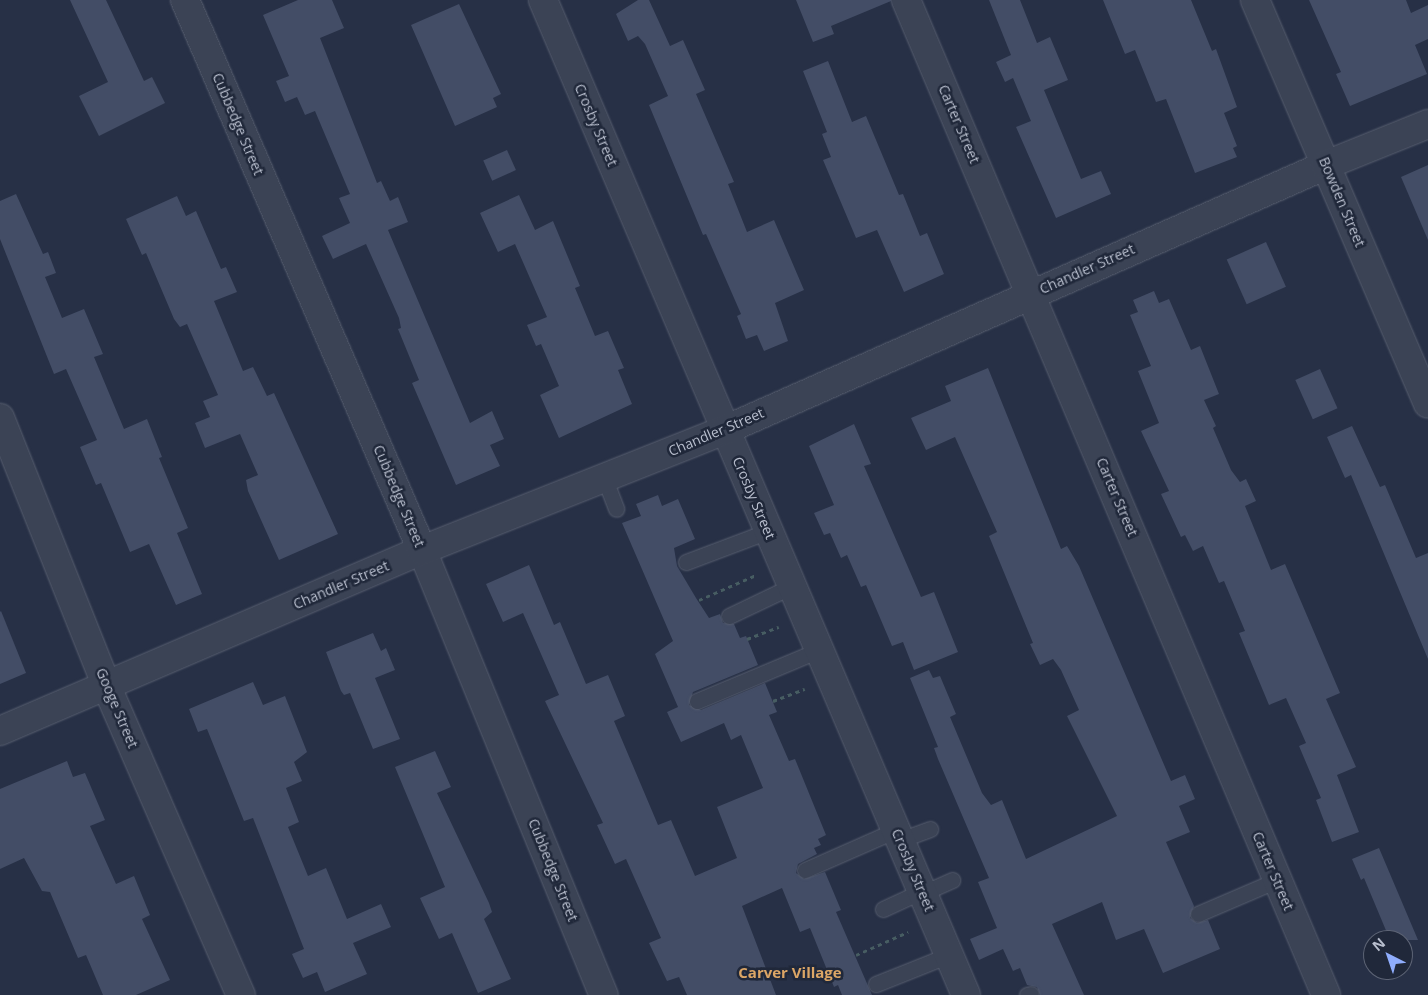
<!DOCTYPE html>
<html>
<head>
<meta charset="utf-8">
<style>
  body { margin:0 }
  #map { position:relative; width:1428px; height:995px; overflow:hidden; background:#273046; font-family:"Open Sans",sans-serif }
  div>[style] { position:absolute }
  .building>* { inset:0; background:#434d66; transform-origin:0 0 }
  .path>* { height:3px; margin-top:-1.5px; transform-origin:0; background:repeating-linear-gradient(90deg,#475d62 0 4px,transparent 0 8px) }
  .roads { filter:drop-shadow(0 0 1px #575e6f) drop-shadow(0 0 1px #575e6f) }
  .lane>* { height:15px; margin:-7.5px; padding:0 7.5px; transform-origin:7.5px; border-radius:7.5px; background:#3b4355 }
  .street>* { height:28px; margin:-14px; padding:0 14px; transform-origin:14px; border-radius:14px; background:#3b4355 }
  span { translate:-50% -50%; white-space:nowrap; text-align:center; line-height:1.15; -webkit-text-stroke:5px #20283a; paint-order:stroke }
  .street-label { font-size:14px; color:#b9bfce }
  .neighbourhood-label { font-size:15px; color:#dca666; font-weight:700 }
  .north { position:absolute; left:1363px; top:930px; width:50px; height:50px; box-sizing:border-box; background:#20283a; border:1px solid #5d6475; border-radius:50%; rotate:319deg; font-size:14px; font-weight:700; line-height:20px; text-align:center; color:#b9bfce }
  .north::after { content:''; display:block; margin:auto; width:18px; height:22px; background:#8fadfd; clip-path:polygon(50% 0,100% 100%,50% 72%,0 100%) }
</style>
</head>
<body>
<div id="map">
  <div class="building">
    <div style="clip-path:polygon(70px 0,106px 0,144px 81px,152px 77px,165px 103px,99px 136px,79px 96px,108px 82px)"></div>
    <div style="clip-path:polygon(298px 0,332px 0,344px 28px,320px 38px,377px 183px,381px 181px,390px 201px,398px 197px,408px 222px,388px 230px,470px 423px,492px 411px,504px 439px,490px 445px,500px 466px,456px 485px,412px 383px,419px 380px,398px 329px,401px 328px,399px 318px,366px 244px,333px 259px,322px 236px,350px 223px,339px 198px,350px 194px,315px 111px,305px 115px,297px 97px,285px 102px,276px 81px,289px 76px,263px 15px)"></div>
    <div style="clip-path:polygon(638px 0,649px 0,670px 46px,683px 40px,705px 90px,696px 94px,734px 182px,728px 184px,747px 232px,774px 220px,804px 290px,775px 303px,788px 341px,764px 351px,757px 335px,746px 339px,737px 316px,741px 314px,706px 234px,703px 235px,649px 105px,668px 96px,645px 44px,638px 36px,628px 41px,616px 14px)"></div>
    <div style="clip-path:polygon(796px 0,891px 0,891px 1px,831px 26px,834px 34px,813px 42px)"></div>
    <div style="clip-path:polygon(989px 0,1020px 0,1037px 43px,1050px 37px,1068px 80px,1044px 90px,1081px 179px,1101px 171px,1111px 194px,1056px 218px,1016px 127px,1031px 121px,1013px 78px,1005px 82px,996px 62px,1011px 55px)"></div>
    <div style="clip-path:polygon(1103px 0,1191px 0,1212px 51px,1216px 49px,1237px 107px,1224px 113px,1237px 146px,1233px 148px,1237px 157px,1195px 173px,1166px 99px,1156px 102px,1135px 50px,1125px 54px)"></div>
    <div style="clip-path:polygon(1309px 0,1406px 0,1411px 13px,1428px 5px,1428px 39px,1415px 45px,1427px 74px,1350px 106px,1336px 74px,1341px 72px)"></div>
    <div style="clip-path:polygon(459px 4px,501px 94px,493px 98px,497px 107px,455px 126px,411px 25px)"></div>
    <div style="clip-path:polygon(828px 61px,852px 122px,866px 116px,899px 195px,903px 194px,920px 236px,927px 233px,944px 274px,904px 292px,877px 230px,856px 238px,823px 160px,831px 157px,822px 134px,827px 132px,803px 71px)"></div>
    <div style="left:507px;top:150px;width:22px;height:26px;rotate:66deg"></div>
    <div style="clip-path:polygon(1428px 165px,1428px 240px,1401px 177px)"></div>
    <div style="clip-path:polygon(16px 194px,43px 254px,48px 252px,56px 273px,45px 277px,62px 318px,84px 309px,103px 354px,94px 357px,124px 429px,147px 419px,162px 457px,159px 458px,188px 528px,177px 533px,202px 594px,176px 605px,149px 544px,130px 552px,101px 483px,96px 485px,80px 447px,97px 440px,66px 369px,54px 374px,0 239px,0 201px)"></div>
    <div style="clip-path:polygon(519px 195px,535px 230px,553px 221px,580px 286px,575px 288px,595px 336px,608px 331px,624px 368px,618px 370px,632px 404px,559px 438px,540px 395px,559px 386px,541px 344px,536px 346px,527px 325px,547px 317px,515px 244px,498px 252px,480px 213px)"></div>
    <div style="clip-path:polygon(177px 196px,186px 216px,196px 211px,221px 269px,226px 267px,237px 292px,214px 301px,243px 371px,253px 367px,267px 396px,274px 393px,338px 534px,279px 560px,248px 491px,246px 480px,258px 475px,240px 434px,205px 448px,195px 423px,210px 417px,203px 401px,218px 395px,187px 324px,180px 327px,174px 319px,146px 253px,142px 255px,126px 219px)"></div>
    <div style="left:1266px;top:242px;width:49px;height:43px;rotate:66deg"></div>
    <div style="clip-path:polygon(1154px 291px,1159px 303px,1169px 299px,1191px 350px,1200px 346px,1219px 394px,1204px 400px,1216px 426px,1213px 428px,1231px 470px,1240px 482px,1246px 479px,1256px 501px,1245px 506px,1271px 570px,1285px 564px,1340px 693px,1326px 699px,1356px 767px,1337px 775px,1359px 832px,1332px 842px,1316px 800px,1321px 798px,1299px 746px,1306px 743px,1286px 698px,1269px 705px,1239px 633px,1245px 631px,1224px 581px,1219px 583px,1203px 546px,1193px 551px,1185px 535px,1181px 537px,1161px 494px,1169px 491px,1141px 431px,1159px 423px,1138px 371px,1151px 366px,1130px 315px,1138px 312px,1133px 300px)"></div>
    <div style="clip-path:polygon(988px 368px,1061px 549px,1067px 546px,1079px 566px,1171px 781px,1185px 775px,1195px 799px,1179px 806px,1190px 832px,1166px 842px,1194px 906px,1190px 918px,1197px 923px,1208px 920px,1220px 949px,1163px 973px,1144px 929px,1116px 940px,1102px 902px,1052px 924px,1084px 995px,1040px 995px,1037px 987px,1027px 985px,1020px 968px,1013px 971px,1003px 949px,979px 960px,970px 939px,997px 928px,978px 882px,989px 878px,938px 759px,934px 748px,938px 747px,910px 678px,929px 670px,933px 678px,940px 676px,956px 714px,950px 717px,982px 793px,991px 805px,1002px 800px,1026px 859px,1117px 816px,1067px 716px,1079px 710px,1061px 670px,1053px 659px,1040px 665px,1030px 644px,1033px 643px,989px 536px,997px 532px,955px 437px,926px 450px,911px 418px,951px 401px,945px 386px)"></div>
    <div style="left:1320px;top:369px;width:43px;height:27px;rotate:66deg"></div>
    <div style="clip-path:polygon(854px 424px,871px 464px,864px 466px,921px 597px,934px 592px,958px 652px,914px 670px,903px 642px,892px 646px,866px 585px,861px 587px,847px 555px,841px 558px,830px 533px,824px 535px,814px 513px,834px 505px,809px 446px)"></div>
    <div style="clip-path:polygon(1352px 426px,1380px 487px,1385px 485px,1416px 558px,1428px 553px,1428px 659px,1351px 475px,1345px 478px,1327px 437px)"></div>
    <div style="clip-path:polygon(658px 495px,662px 506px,678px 499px,695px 539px,674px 548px,677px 566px,696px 598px,709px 618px,720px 614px,723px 623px,734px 624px,740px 638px,746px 636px,758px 665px,693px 692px,689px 705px,701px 710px,765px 683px,777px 712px,769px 715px,789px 761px,795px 759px,826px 835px,818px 839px,821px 845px,814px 848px,817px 854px,798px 864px,796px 873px,804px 879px,825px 872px,841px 910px,836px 912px,872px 995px,842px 995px,838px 985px,834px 987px,810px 928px,800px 932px,782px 888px,742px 906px,776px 995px,687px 995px,679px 977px,667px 981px,649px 943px,661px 938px,626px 859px,615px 864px,597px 825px,603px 823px,545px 701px,559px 695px,523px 613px,503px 622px,486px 584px,529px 565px,554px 625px,560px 622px,586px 684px,608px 675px,625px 716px,614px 721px,658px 825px,671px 820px,695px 876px,737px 858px,717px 807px,763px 788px,741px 735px,731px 740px,724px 723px,681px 742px,667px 712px,678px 707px,655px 654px,673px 641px,622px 523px,641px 516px,636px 504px)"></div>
    <div style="clip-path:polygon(1px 611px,26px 673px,0 684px,0 612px)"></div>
    <div style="clip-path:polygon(373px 633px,381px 651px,386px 648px,395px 670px,375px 678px,400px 739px,373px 749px,350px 693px,344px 695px,341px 691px,326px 652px)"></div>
    <div style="clip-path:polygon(253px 682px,263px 705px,285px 696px,307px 752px,294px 762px,302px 781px,286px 788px,299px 822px,288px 827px,308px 876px,326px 868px,347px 919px,381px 904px,391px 927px,353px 943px,367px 974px,325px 992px,317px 972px,303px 978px,292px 954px,304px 949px,253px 818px,244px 821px,207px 729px,198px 732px,189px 709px)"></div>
    <div style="clip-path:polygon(435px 751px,451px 787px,437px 793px,489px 903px,492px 912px,484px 919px,511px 979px,478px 993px,452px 933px,439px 939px,420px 898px,445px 887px,395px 767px)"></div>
    <div style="clip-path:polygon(67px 761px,73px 777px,85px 773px,105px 820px,90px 826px,116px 884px,134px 876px,150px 915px,142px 919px,170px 980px,136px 995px,103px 995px,86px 955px,78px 958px,50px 892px,42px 891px,24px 858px,0 869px,0 789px)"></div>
    <div style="clip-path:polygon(1379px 848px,1418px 940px,1390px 940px,1364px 878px,1361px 880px,1352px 859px)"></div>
  </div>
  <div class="path">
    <div style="left:699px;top:600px;width:62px;rotate:-23.7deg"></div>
    <div style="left:747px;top:639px;width:34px;rotate:-21deg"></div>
    <div style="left:773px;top:701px;width:34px;rotate:-21deg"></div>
    <div style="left:856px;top:955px;width:57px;rotate:-23.9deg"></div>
  </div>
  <div class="roads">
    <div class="lane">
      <div style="left:604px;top:477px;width:34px;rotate:69deg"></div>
      <div style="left:686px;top:562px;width:88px;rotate:-20.7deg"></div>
      <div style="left:729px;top:616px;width:70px;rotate:-25.5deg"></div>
      <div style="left:697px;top:701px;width:132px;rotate:-22.7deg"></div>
      <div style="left:900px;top:840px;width:32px;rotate:-20deg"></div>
      <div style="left:805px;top:870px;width:99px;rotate:-23.7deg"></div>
      <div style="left:923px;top:893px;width:32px;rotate:-24deg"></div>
      <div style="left:883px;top:909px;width:43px;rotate:-24.8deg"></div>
      <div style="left:1198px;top:914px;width:86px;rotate:-23.3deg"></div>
      <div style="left:876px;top:984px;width:79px;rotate:-21.7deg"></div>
      <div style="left:1027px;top:995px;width:4px;rotate:-14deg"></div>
    </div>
    <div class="street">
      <div style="left:185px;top:0;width:599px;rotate:66.69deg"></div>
      <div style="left:422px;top:550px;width:481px;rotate:67.8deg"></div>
      <div style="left:543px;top:0;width:1081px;rotate:66.97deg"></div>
      <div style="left:906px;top:0;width:1080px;rotate:67.11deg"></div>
      <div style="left:1255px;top:0;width:439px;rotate:66.8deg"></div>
      <div style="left:0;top:418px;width:287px;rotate:68.3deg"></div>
      <div style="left:106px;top:685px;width:338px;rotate:66.5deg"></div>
      <div style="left:0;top:731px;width:459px;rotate:-23.2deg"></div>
      <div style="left:422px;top:550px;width:326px;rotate:-21.6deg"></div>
      <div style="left:725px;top:430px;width:657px;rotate:-23.79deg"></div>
      <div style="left:1326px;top:165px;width:110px;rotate:-21.9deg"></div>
    </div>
  </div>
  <div class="street-label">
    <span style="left:238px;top:124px;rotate:67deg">Cubbedge Street</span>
    <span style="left:959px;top:124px;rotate:67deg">Carter Street</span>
    <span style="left:596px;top:125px;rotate:67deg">Crosby Street</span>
    <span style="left:1342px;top:202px;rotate:67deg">Bowden Street</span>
    <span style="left:1087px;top:269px;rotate:-24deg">Chandler Street</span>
    <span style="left:716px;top:432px;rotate:-23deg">Chandler Street</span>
    <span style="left:399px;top:496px;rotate:67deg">Cubbedge Street</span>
    <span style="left:1117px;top:497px;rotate:67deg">Carter Street</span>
    <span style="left:754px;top:498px;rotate:67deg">Crosby Street</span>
    <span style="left:341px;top:585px;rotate:-23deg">Chandler Street</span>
    <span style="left:117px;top:708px;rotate:67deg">Googe Street</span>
    <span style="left:553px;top:870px;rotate:68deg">Cubbedge Street</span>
    <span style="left:913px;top:870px;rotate:67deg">Crosby Street</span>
    <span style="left:1273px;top:871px;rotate:67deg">Carter Street</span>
  </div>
  <div class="neighbourhood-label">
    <span style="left:790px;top:973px">Carver Village</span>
  </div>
  <div class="north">N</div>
</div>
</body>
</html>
